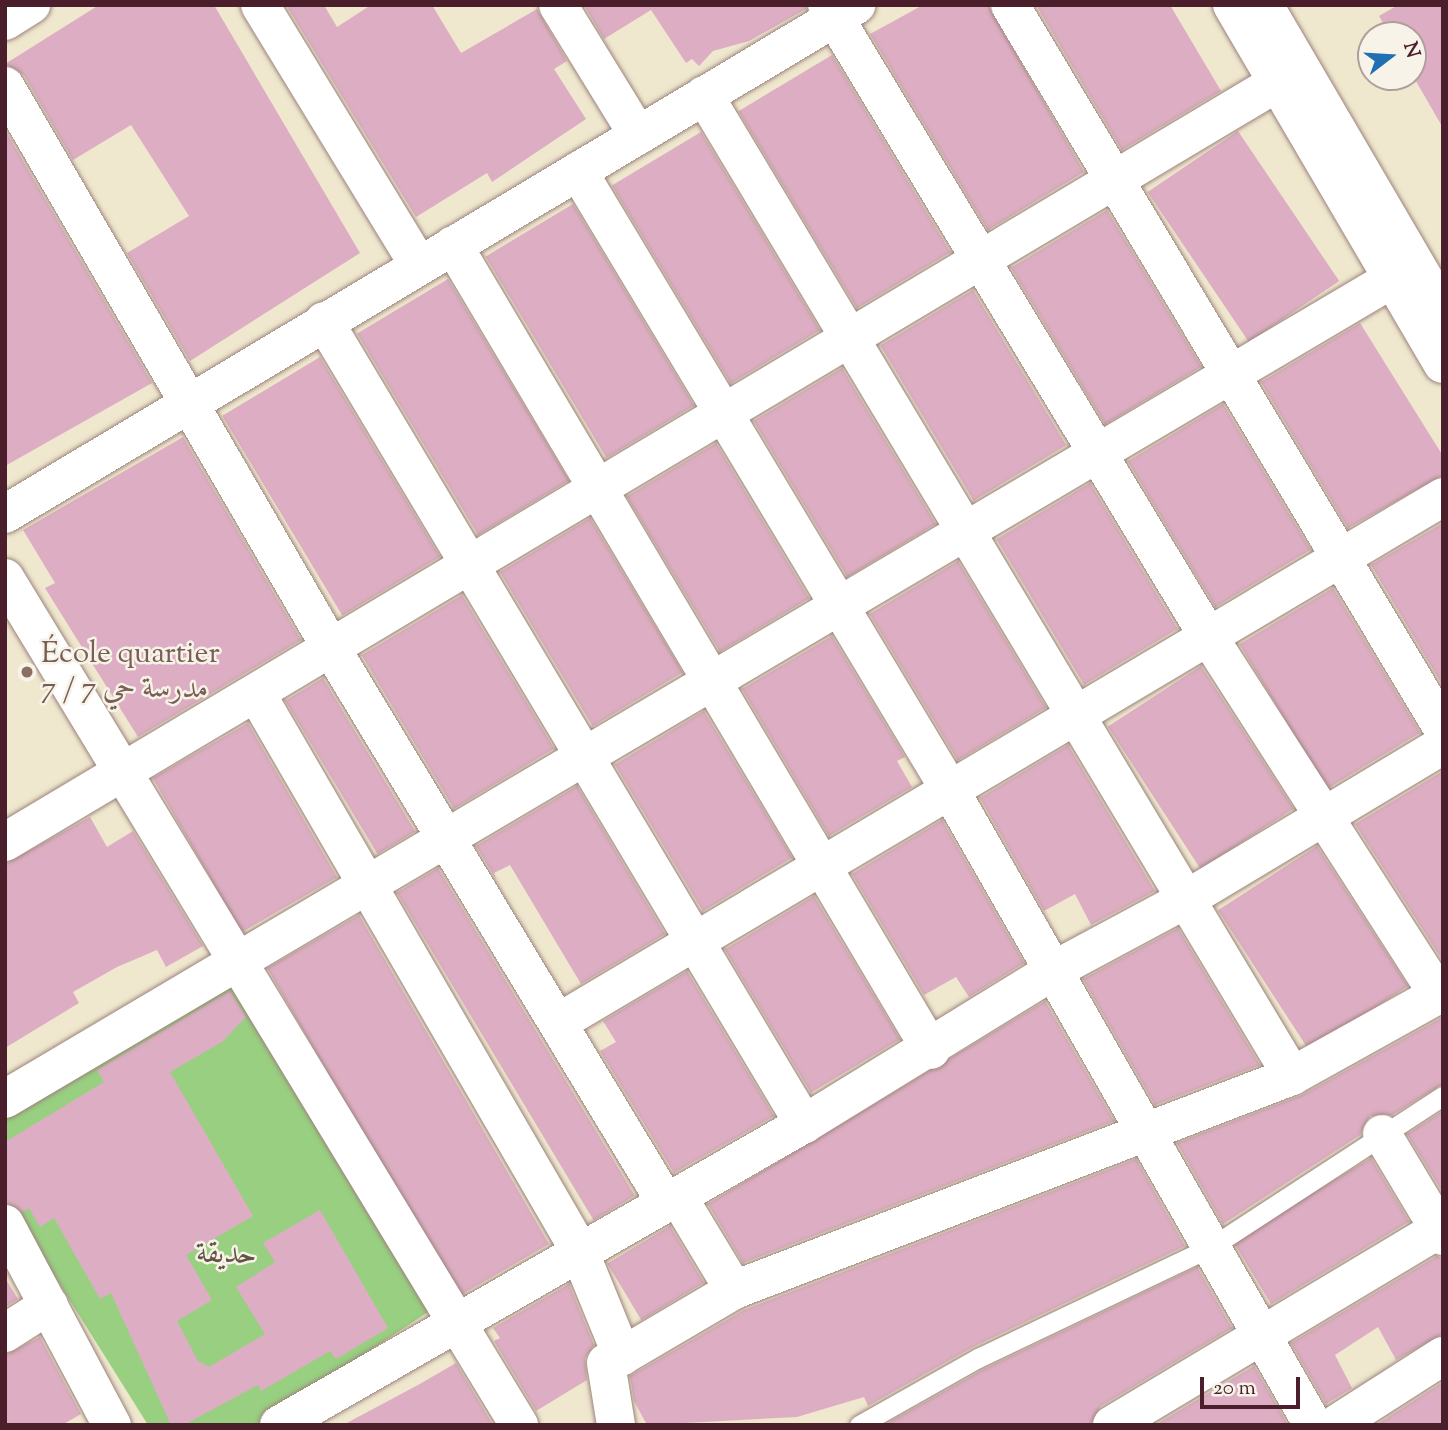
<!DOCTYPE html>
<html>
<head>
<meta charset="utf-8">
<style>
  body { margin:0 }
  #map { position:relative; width:1448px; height:1430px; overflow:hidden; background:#efe7ce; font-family:"Sorts Mill Goudy",Amiri,serif }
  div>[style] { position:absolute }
  .green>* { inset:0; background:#98cf81 }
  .building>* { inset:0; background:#ddaec3; transform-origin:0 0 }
  .roads { filter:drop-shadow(0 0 2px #9c837c) drop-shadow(0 0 2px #9c837c) }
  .service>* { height:19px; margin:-9.5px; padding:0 9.5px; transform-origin:9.5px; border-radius:9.5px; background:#fff }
  .minor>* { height:38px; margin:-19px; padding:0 19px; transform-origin:19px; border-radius:19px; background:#fff }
  .tertiary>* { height:38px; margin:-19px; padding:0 19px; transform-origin:19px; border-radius:19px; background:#fff }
  .dots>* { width:19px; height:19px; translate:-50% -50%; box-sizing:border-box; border:4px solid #f7f3e8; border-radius:50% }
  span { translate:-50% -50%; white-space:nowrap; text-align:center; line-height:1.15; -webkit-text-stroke:5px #f7f3e8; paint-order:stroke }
  .education-label { font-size:30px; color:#785e54 }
  .left { translate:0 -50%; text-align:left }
  .park-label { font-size:30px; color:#615445 }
  .frame { position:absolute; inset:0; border:7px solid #4a1f2b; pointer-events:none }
  .north { position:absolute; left:1357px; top:21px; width:70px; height:70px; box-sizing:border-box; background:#f7f3e8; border:2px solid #b29e9c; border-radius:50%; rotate:73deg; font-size:19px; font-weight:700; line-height:28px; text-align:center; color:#4a1f2b }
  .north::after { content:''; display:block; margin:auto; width:24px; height:32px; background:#1f6fb2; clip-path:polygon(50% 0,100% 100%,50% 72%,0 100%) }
  .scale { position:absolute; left:1200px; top:1377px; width:100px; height:32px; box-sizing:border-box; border:4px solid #4a1f2b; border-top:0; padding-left:9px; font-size:21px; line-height:24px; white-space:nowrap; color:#4a1f2b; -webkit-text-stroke:5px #f7f3e8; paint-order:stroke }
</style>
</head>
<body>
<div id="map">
  <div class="green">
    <div style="clip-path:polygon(228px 966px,442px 1303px,256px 1425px,148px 1425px,5px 1197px,5px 1099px)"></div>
  </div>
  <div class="building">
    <div style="clip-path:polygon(99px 5px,214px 5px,360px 253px,190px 361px,127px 253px,189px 216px,131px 125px,73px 160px,24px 75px,5px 64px)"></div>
    <div style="clip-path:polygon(286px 5px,324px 5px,337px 27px,371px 5px,432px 5px,461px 53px,537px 9px,567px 61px,554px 69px,586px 119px,492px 182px,487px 173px,416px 217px)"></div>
    <div style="clip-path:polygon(584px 5px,805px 5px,806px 9px,749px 41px,713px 51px,699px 66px,692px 59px,686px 63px,651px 10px,604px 39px)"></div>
    <div style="clip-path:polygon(923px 5px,988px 5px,1084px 172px,988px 230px,870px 34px)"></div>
    <div style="clip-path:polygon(1036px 5px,1170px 5px,1221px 91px,1122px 150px)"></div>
    <div style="clip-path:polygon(1398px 5px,1443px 5px,1443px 128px,1413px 76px,1413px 35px,1390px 35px,1379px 16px)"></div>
    <div style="left:832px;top:55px;width:230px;height:109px;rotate:59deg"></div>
    <div style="clip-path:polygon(5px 130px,152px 383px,5px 466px)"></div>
    <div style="left:1238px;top:131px;width:181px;height:109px;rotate:56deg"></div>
    <div style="left:701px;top:132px;width:231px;height:104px;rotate:59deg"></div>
    <div style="left:573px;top:204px;width:235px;height:102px;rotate:59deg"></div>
    <div style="left:1107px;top:210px;width:183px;height:112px;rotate:59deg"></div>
    <div style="left:448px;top:279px;width:235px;height:106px;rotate:59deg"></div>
    <div style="left:973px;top:290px;width:181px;height:108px;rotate:59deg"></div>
    <div style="clip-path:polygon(1360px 323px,1443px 456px,1443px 475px,1348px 528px,1261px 382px)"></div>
    <div style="left:320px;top:357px;width:233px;height:114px;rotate:59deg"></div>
    <div style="left:842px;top:368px;width:182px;height:103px;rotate:59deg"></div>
    <div style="left:1223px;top:404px;width:170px;height:111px;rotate:59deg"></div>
    <div style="clip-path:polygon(183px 437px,301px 640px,138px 737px,45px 588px,55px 583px,23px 530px)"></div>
    <div style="left:716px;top:443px;width:181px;height:104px;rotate:59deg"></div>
    <div style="left:1090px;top:483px;width:170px;height:109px;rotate:59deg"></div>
    <div style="left:590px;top:518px;width:180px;height:105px;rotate:59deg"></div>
    <div style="clip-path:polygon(1443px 523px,1443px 686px,1371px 565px)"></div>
    <div style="left:958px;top:561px;width:171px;height:103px;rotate:59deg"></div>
    <div style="left:1333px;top:588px;width:169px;height:109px;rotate:59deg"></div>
    <div style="left:462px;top:595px;width:179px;height:117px;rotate:59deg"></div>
    <div style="clip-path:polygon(832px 636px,905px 757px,897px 761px,912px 787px,829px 836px,742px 689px)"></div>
    <div style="left:1201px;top:666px;width:170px;height:111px;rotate:57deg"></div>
    <div style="left:323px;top:678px;width:179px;height:44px;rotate:59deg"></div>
    <div style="left:704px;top:711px;width:171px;height:104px;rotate:59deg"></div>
    <div style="left:248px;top:723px;width:178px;height:110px;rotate:60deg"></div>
    <div style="clip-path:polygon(1068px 745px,1155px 891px,1091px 925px,1075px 894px,1044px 911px,980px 798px)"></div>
    <div style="clip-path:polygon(1443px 771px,1443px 961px,1355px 824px)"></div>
    <div style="clip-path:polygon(577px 786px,665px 934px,581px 984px,510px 865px,494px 873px,496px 879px,476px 846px)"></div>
    <div style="clip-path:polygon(90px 817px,107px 847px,133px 831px,203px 946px,166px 967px,157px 950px,117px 967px,73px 992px,79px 1003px,5px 1048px,5px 864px)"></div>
    <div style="clip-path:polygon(942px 820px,1024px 963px,969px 997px,956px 977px,924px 995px,852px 874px)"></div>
    <div style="left:1317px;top:846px;width:167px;height:118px;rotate:57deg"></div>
    <div style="left:438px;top:868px;width:382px;height:48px;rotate:59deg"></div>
    <div style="left:814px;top:896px;width:167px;height:104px;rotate:59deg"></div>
    <div style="left:359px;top:915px;width:380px;height:106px;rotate:60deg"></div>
    <div style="clip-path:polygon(1178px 928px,1260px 1065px,1155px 1105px,1083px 979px)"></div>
    <div style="clip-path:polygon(687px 971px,774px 1116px,674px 1173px,600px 1051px,616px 1042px,603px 1021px)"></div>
    <div style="clip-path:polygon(230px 991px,246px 1017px,222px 1042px,170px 1072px,253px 1216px,186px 1255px,212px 1300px,177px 1321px,198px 1361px,209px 1367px,265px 1334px,236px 1287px,275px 1262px,263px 1243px,320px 1210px,388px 1328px,336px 1359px,330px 1351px,261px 1391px,258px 1385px,184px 1425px,171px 1425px,111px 1293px,100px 1299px,54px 1218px,40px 1227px,29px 1208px,23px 1212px,5px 1202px,5px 1142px,104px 1082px,97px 1070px)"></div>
    <div style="clip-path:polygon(1045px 1001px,1114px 1121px,743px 1263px,708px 1204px)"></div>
    <div style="clip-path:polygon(1443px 1017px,1443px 1084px,1392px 1115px,1370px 1116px,1360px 1135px,1223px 1224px,1177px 1143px,1302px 1095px)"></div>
    <div style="clip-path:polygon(1443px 1111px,1443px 1193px,1407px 1134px)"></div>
    <div style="left:1371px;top:1158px;width:74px;height:161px;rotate:59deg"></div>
    <div style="clip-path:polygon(1136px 1159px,1185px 1246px,973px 1347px,868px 1406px,864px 1397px,797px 1417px,647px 1425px,634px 1401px,630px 1376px,744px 1310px)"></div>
    <div style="left:670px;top:1226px;width:66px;height:73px;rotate:59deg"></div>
    <div style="clip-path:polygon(1437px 1256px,1443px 1260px,1443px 1334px,1396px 1360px,1378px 1327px,1335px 1355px,1352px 1388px,1326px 1404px,1291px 1343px)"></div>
    <div style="clip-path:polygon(1197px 1267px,1232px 1328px,1101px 1406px,1090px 1425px,884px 1425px,984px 1369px)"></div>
    <div style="clip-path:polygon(5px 1278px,18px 1299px,5px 1307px)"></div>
    <div style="clip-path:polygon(569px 1284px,594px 1345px,585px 1358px,587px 1380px,536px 1411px,494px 1341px,500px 1338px,493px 1328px)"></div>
    <div style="clip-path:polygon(40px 1337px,81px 1414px,62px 1425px,5px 1425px,5px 1355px)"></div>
    <div style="clip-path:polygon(456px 1363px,493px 1425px,343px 1425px,418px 1385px)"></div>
    <div style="clip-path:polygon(1254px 1366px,1288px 1425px,1155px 1425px)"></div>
    <div style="clip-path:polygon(1443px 1382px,1443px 1425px,1376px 1425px)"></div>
  </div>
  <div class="roads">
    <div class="service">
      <div style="left:859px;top:1425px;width:137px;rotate:-29.4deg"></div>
      <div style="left:978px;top:1358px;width:258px;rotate:-25.5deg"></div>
      <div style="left:1211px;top:1247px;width:277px;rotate:-33.1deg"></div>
    </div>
    <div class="minor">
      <div style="left:260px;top:5px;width:305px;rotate:58.6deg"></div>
      <div style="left:558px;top:5px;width:153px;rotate:58.4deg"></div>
      <div style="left:827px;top:5px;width:737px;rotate:58.88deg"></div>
      <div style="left:1208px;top:636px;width:426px;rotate:57.3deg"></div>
      <div style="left:1010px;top:5px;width:844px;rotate:59.12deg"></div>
      <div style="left:5px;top:21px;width:31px;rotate:-32deg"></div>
      <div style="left:5px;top:86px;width:650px;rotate:59.88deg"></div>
      <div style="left:331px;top:648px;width:648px;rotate:58.88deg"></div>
      <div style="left:704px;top:95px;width:1144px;rotate:59.06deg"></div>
      <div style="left:578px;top:171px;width:722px;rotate:59deg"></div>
      <div style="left:950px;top:790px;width:731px;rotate:60.25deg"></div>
      <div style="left:453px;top:245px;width:936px;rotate:59.3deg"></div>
      <div style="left:324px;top:321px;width:936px;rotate:59.13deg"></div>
      <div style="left:5px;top:514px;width:992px;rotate:-30.88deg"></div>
      <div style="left:5px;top:578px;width:991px;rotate:58.75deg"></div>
      <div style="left:256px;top:693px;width:642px;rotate:59.88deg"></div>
      <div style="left:578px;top:1248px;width:117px;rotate:67.8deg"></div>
      <div style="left:622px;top:1356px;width:17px;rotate:156deg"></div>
      <div style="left:606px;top:1363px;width:63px;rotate:80.8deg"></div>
      <div style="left:5px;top:842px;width:1508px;rotate:-30.83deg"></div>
      <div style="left:561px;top:1021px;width:1026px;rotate:-30.71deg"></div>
      <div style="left:5px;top:1099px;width:1611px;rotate:-30.59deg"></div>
      <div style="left:1382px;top:1134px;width:119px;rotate:59.1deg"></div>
      <div style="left:678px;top:1197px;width:109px;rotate:58.9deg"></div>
      <div style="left:5px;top:1224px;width:228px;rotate:62deg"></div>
      <div style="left:5px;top:1333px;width:52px;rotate:-32.5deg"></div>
      <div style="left:622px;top:1356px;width:130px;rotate:-30.5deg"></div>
      <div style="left:734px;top:1290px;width:598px;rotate:-20.98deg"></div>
      <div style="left:1292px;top:1076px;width:173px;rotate:-29.1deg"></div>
      <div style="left:279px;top:1425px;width:605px;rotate:-29.83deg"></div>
      <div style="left:804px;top:1124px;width:294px;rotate:-31.6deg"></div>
      <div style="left:1054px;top:970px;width:154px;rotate:-28.2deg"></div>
      <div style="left:1190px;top:897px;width:295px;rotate:-31deg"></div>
      <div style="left:1112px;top:1425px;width:386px;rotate:-30.9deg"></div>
      <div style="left:1335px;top:1425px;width:128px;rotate:-32.6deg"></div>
    </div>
    <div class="tertiary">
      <div style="left:1232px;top:5px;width:416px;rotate:59.6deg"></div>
      <div style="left:1264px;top:5px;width:355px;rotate:59.7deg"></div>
    </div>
  </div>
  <div class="dots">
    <div style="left:27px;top:672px;background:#8d6e63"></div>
  </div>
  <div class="education-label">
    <span class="left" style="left:41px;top:672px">École quartier<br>7 / مدرسة حي 7</span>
  </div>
  <div class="park-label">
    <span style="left:226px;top:1255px">حديقة</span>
  </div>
  <div class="frame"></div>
  <div class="north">N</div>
  <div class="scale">20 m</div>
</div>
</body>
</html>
